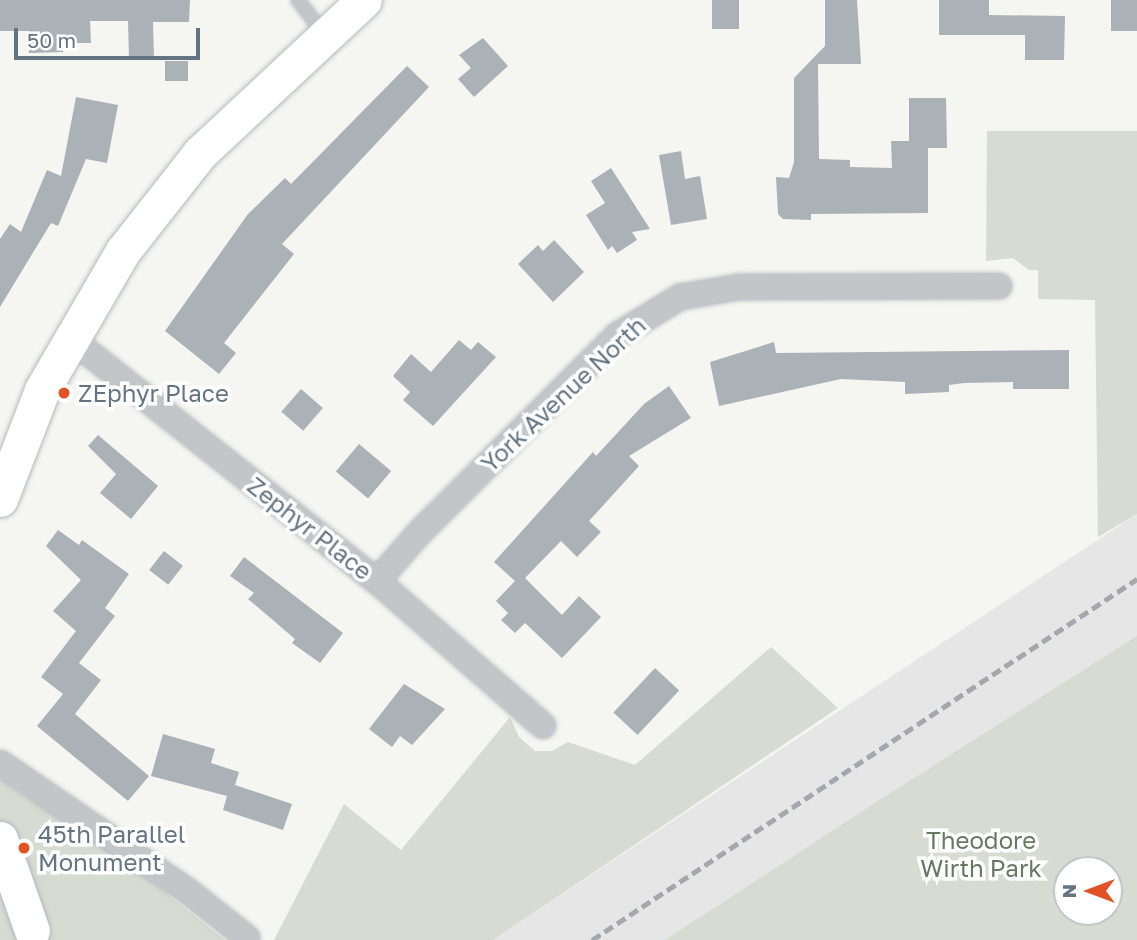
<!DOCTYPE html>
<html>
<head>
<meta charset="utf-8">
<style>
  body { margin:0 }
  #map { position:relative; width:1137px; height:940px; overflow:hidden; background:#f5f5f1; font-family:"Golos Text",sans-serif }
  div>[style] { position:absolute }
  .built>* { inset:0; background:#e5e6e5 }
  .green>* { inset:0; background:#d6dcd2 }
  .building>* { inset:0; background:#abb2b7; transform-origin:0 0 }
  .roads { filter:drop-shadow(0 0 2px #b4b9be) drop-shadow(0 0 2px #b4b9be) }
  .lane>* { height:12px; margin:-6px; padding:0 6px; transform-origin:6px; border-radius:6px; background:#c2c6c9 }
  .street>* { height:24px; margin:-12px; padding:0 12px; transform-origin:12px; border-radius:12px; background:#c2c6c9 }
  .secondary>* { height:35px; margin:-17.5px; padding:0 17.5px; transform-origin:17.5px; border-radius:17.5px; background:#fff }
  .rail>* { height:5px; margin-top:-2.5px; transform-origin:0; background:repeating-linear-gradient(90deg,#a3a8ae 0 10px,transparent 0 15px) }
  .dots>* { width:19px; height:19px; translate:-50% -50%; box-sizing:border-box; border:4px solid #fff; border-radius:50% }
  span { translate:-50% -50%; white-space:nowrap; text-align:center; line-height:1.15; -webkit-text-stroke:7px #fff; paint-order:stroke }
  .poi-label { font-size:24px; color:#647482 }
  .left { translate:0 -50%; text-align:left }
  .street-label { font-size:24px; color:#647482 }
  .park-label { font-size:24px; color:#677963 }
  .north { position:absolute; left:1053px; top:856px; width:70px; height:70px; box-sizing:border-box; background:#fff; border:2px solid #c1c7cd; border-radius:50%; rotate:270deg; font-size:19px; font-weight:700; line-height:28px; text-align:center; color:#647482 }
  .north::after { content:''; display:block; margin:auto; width:24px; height:32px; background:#e25224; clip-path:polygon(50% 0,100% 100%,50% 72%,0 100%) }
  .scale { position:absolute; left:14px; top:28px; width:186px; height:32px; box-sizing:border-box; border:4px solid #647482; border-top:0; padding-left:9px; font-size:21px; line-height:24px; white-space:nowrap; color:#647482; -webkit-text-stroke:5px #fff; paint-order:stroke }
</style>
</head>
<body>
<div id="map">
  <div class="built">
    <div style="clip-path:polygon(1137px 514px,1137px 651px,694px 940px,493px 940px)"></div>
  </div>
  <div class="green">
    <div style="clip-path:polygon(987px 131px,1137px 131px,1137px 514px,1098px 537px,1095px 300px,1038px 299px,1038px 270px,1029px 270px,1013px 258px,986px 261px)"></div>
    <div style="clip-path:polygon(evenodd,1137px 636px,1137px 940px,665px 940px,878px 801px,1137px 636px,1067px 870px,1109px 870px,1109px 912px,1067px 912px,1067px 870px)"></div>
    <div style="clip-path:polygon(771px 647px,838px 708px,493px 940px,274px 940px,344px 804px,401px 850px,510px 717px,519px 737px,535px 751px,552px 751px,568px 742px,635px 765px)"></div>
    <div style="clip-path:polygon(0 779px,139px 872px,225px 940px,0 940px)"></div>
  </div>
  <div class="building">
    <div style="clip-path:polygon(0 0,190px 0,189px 22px,153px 22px,154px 58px,129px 59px,128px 21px,90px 21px,91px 43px,63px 43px,63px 52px,29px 53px,29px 31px,0 31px)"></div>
    <div style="left:712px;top:0;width:27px;height:29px"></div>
    <div style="clip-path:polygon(825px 0,857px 0,861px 64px,818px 64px,819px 159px,850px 160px,850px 167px,892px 168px,891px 141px,909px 141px,909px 98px,946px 98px,947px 148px,928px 148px,928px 213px,811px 214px,811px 220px,783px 219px,778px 214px,776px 177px,789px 178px,794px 162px,794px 78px,825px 46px)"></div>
    <div style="clip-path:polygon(939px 0,989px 0,989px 15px,1065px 16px,1064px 60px,1025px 60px,1025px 35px,939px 35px)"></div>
    <div style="left:1111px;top:0;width:26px;height:31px"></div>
    <div style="clip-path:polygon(483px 38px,508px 66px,474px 97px,458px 79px,471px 68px,459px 55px)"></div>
    <div style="left:165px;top:61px;width:23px;height:20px"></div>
    <div style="clip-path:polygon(407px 66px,429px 87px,282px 244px,294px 254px,224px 343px,236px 353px,219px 374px,165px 331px,248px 214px,285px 178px,291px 184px)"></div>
    <div style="clip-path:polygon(76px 97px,118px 105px,107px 163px,86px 159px,58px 226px,51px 223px,0 307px,0 239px,10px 224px,21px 232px,47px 170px,61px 176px)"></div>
    <div style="clip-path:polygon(681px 151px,685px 179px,700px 176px,707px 219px,671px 225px,659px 155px)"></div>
    <div style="clip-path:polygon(611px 168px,650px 229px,632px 232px,637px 240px,617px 253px,612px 246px,608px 250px,586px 215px,605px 203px,591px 181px)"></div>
    <div style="clip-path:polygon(554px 240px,584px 272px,553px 302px,518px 264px,538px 245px,543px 251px)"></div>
    <div style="clip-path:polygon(459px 340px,471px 350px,478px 342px,496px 357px,433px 426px,403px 400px,410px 392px,393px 376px,411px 354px,431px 372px)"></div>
    <div style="clip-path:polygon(774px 342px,776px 353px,1069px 350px,1069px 389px,1013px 389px,1013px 382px,964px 383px,949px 385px,949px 392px,905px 394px,905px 382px,841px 379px,719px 406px,710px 362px)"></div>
    <div style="clip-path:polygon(669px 386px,691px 418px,629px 456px,639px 466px,589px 521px,601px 532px,577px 557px,561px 541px,525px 578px,562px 615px,579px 596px,601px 617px,562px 658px,525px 623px,515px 633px,501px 620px,508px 613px,496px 601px,515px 581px,494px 562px,593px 452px,596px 456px,644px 404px)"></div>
    <div style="left:301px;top:389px;width:29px;height:30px;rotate:41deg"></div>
    <div style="clip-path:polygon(98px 435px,158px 486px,131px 519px,100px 493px,116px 474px,88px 446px)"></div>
    <div style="left:359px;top:444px;width:42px;height:36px;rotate:40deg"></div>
    <div style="clip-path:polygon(58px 530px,79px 545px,82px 540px,129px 574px,105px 608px,115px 616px,79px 663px,101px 680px,75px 714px,149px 776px,128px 801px,37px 726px,63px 694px,41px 677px,76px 631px,53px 611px,81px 580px,46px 546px)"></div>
    <div style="left:164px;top:551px;width:24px;height:24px;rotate:38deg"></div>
    <div style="clip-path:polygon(244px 557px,343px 633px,320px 663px,292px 643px,295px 639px,248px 599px,254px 593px,230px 576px)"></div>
    <div style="left:655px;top:668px;width:33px;height:61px;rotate:43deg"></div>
    <div style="clip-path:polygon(404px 684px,445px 709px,412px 745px,400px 736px,392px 747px,369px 729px)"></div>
    <div style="clip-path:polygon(163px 734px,215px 749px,211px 763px,239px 772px,235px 785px,292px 804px,283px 830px,223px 810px,227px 796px,151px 776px)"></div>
  </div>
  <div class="roads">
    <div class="lane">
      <div style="left:298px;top:0;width:41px;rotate:52.9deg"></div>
    </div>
    <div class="street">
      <div style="left:70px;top:338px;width:392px;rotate:38.4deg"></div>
      <div style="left:377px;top:581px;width:220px;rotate:41.1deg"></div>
      <div style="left:377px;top:581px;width:67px;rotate:-48.7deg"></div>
      <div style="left:421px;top:531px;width:278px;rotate:-44.9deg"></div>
      <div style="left:618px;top:335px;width:73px;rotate:-31.5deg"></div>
      <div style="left:680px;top:297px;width:60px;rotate:-9.6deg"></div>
      <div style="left:739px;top:287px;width:260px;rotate:-0.2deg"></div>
      <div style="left:0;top:763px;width:229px;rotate:34.3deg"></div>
      <div style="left:189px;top:892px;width:74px;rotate:38.4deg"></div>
    </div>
    <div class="secondary">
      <div style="left:0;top:499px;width:117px;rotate:-68.9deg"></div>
      <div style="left:42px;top:390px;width:161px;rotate:-59.8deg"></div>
      <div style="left:123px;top:251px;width:125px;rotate:-51.8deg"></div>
      <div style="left:200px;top:153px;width:224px;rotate:-43deg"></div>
      <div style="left:0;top:839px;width:97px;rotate:70.8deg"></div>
    </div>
  </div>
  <div class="rail">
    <div style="left:592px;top:940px;width:654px;rotate:-33.52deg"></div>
  </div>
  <div class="dots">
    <div style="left:64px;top:393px;background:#e25224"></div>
    <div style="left:24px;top:848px;background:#e25224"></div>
  </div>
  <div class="poi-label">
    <span class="left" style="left:78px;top:393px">ZEphyr Place</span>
    <span class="left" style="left:38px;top:848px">45th Parallel<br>Monument</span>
  </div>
  <div class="street-label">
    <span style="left:563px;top:394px;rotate:-43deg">York Avenue North</span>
    <span style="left:310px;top:528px;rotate:38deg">Zephyr Place</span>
  </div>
  <div class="park-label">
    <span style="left:981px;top:854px">Theodore<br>Wirth Park</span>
  </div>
  <div class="north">N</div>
  <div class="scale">50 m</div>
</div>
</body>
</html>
